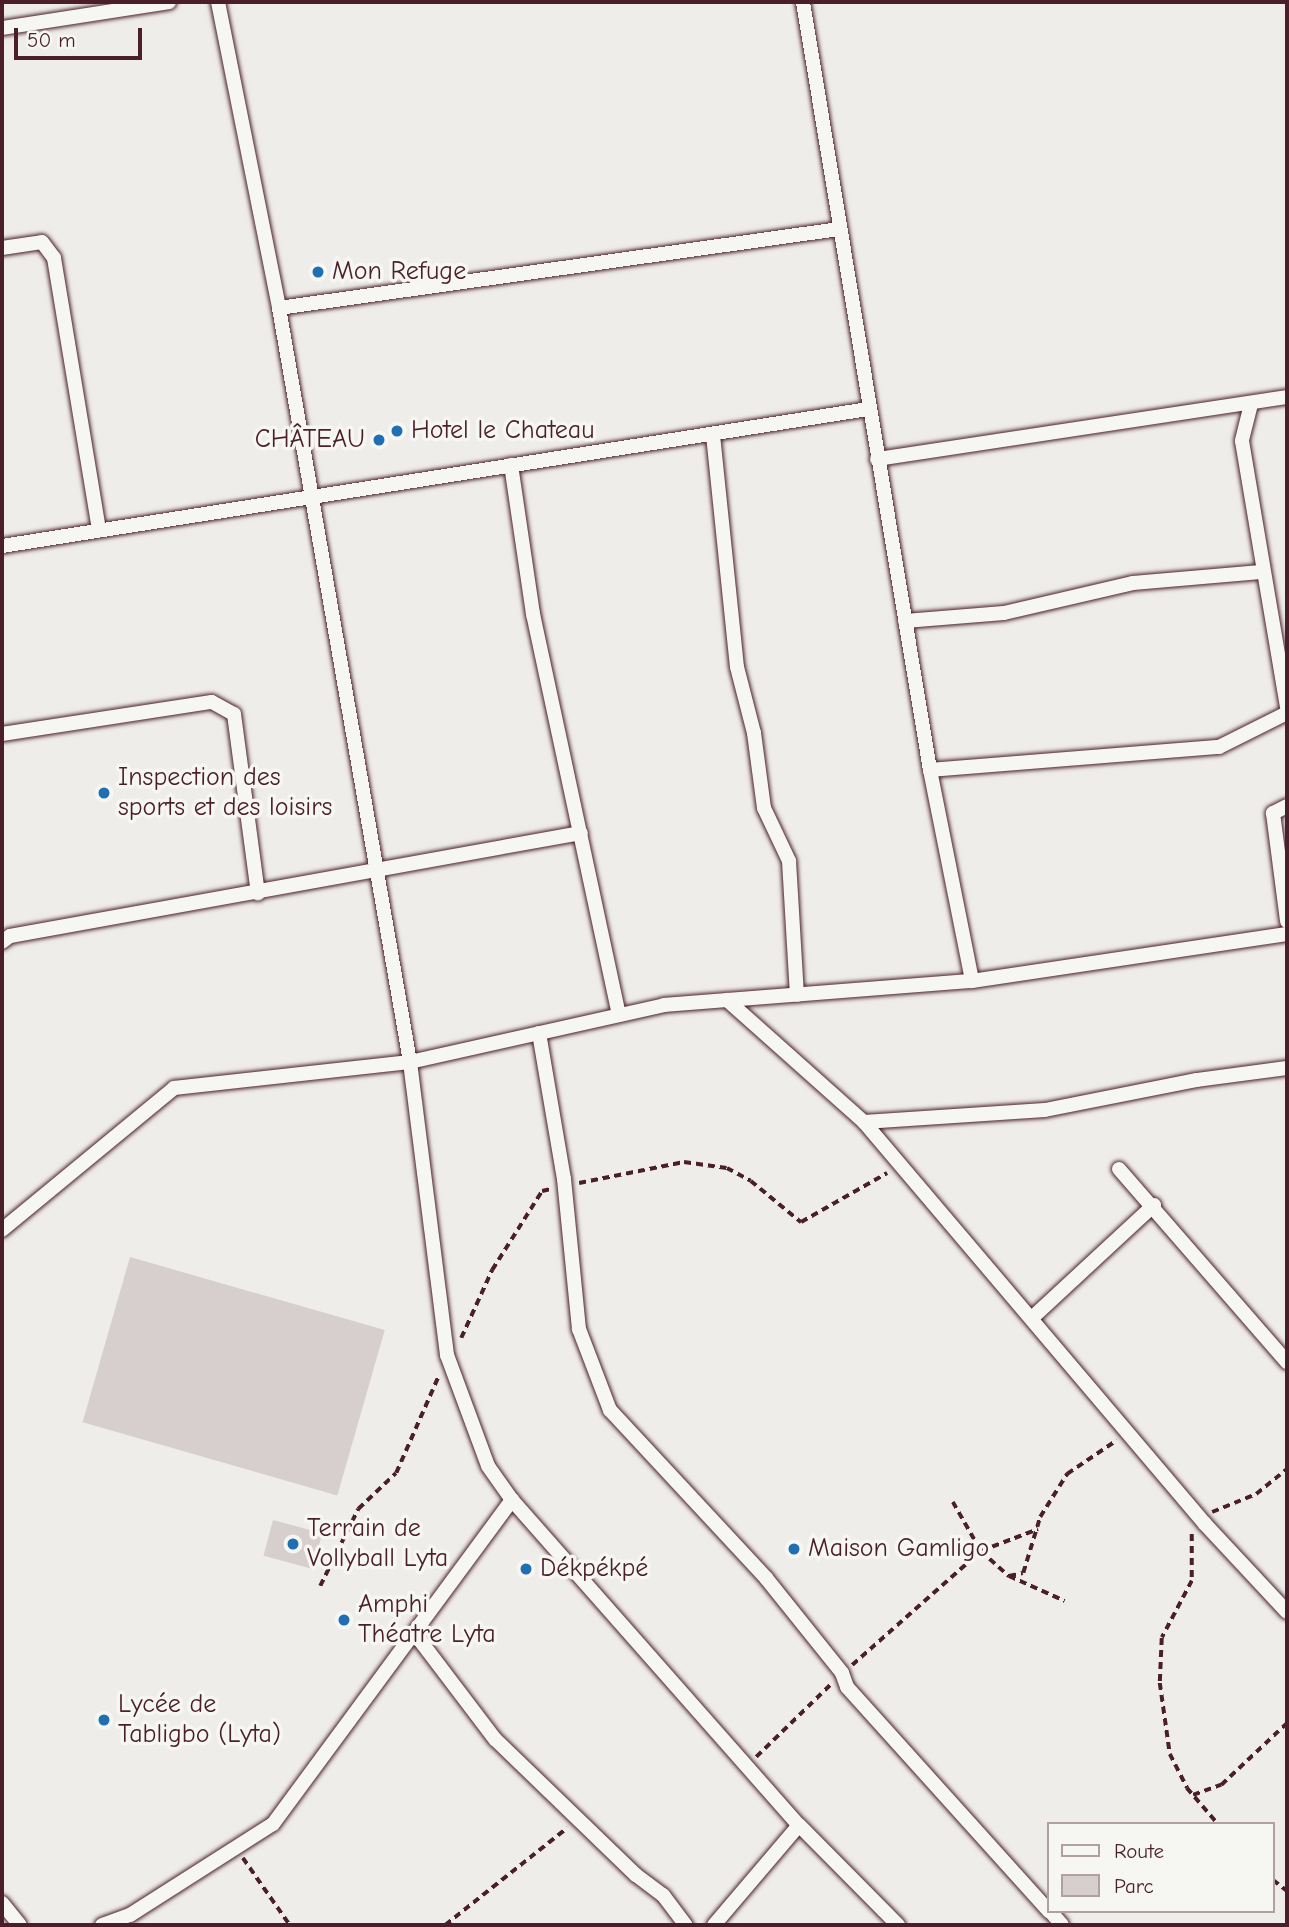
<!DOCTYPE html>
<html>
<head>
<meta charset="utf-8">
<style>
  body { margin:0 }
  #map { position:relative; width:1289px; height:1927px; overflow:hidden; background:#efedea; font-family:"Comic Neue",sans-serif }
  div>[style] { position:absolute }
  .green>* { inset:0; background:#d7cfce; transform-origin:0 0 }
  .path>* { height:3.5px; margin-top:-1.75px; transform-origin:0; background:repeating-linear-gradient(90deg,#4a1f2b 0 7px,transparent 0 12px) }
  .roads { filter:drop-shadow(0 0 2px #4a1f2b) drop-shadow(0 0 2px #4a1f2b) }
  .minor>* { height:14px; margin:-7px; padding:0 7px; transform-origin:7px; border-radius:7px; background:#f6f6f2 }
  .dots>* { width:19px; height:19px; translate:-50% -50%; box-sizing:border-box; border:4px solid #f6f6f2; border-radius:50% }
  span { translate:-50% -50%; white-space:nowrap; text-align:center; line-height:1.15; -webkit-text-stroke:7px #f6f6f2; paint-order:stroke }
  .poi-label { font-size:26px; color:#4a1f2b }
  .left { translate:0 -50%; text-align:left }
  .right { translate:-100% -50%; text-align:right }
  .frame { position:absolute; inset:0; border:4px solid #4a1f2b; pointer-events:none }
  .legend { position:absolute; left:1047px; top:1822px; width:228px; height:91px; box-sizing:border-box; background:#f6f6f2; border:2px solid #b1a0a2; margin:0; padding:9px 12px; list-style:none; font-size:21px; color:#4a1f2b }
  .legend li { display:flex; align-items:center; gap:14px; height:35px }
  .legend b { width:35px; border:2px solid #b1a0a2 }
  .scale { position:absolute; left:14px; top:28px; width:128px; height:32px; box-sizing:border-box; border:4px solid #4a1f2b; border-top:0; padding-left:9px; font-size:21px; line-height:24px; white-space:nowrap; color:#4a1f2b; -webkit-text-stroke:5px #f6f6f2; paint-order:stroke }
</style>
</head>
<body>
<div id="map">
  <div class="green">
    <div style="left:130px;top:1257px;width:265px;height:172px;rotate:16deg"></div>
    <div style="left:273px;top:1520px;width:51px;height:37px;rotate:15deg"></div>
  </div>
  <div class="path">
    <div style="left:579px;top:1183px;width:107px;rotate:-11.3deg"></div>
    <div style="left:684px;top:1162px;width:43px;rotate:7.9deg"></div>
    <div style="left:727px;top:1168px;width:27px;rotate:28deg"></div>
    <div style="left:751px;top:1181px;width:65px;rotate:39.4deg"></div>
    <div style="left:801px;top:1222px;width:99px;rotate:-29.7deg"></div>
    <div style="left:461px;top:1338px;width:75px;rotate:-65.5deg"></div>
    <div style="left:492px;top:1270px;width:93px;rotate:-57.7deg"></div>
    <div style="left:542px;top:1191px;width:9px;rotate:-13deg"></div>
    <div style="left:953px;top:1502px;width:56px;rotate:60.3deg"></div>
    <div style="left:981px;top:1551px;width:38px;rotate:42deg"></div>
    <div style="left:1009px;top:1576px;width:61px;rotate:24.1deg"></div>
    <div style="left:1212px;top:1512px;width:48px;rotate:-22.2deg"></div>
    <div style="left:1256px;top:1494px;width:40px;rotate:-39deg"></div>
    <div style="left:1192px;top:1534px;width:47px;rotate:90deg"></div>
    <div style="left:1192px;top:1581px;width:64px;rotate:117.8deg"></div>
    <div style="left:1162px;top:1638px;width:45px;rotate:92.5deg"></div>
    <div style="left:1160px;top:1683px;width:72px;rotate:82deg"></div>
    <div style="left:1170px;top:1754px;width:38px;rotate:63deg"></div>
    <div style="left:1187px;top:1788px;width:48px;rotate:49.3deg"></div>
    <div style="left:1009px;top:1576px;width:14px;rotate:-12deg"></div>
    <div style="left:1023px;top:1573px;width:59px;rotate:-73.1deg"></div>
    <div style="left:1040px;top:1517px;width:51px;rotate:-57.9deg"></div>
    <div style="left:1067px;top:1474px;width:60px;rotate:-34.2deg"></div>
    <div style="left:320px;top:1586px;width:86px;rotate:-63.7deg"></div>
    <div style="left:358px;top:1509px;width:52px;rotate:-43.5deg"></div>
    <div style="left:396px;top:1473px;width:107px;rotate:-66.3deg"></div>
    <div style="left:852px;top:1665px;width:172px;rotate:-41.5deg"></div>
    <div style="left:981px;top:1551px;width:61px;rotate:-21.1deg"></div>
    <div style="left:756px;top:1757px;width:105px;rotate:-44.2deg"></div>
    <div style="left:1193px;top:1795px;width:30px;rotate:-20deg"></div>
    <div style="left:1221px;top:1785px;width:91px;rotate:-43.2deg"></div>
    <div style="left:243px;top:1858px;width:82px;rotate:55deg"></div>
    <div style="left:1273px;top:1880px;width:18px;rotate:38deg"></div>
    <div style="left:445px;top:1925px;width:156px;rotate:-38.5deg"></div>
  </div>
  <div class="roads">
    <div class="minor">
      <div style="left:218px;top:2px;width:312px;rotate:78.7deg"></div>
      <div style="left:279px;top:308px;width:765px;rotate:80.14deg"></div>
      <div style="left:410px;top:1062px;width:295px;rotate:82.8deg"></div>
      <div style="left:447px;top:1355px;width:118px;rotate:69.7deg"></div>
      <div style="left:488px;top:1466px;width:42px;rotate:54.8deg"></div>
      <div style="left:512px;top:1500px;width:434px;rotate:48.6deg"></div>
      <div style="left:799px;top:1825px;width:141px;rotate:45.3deg"></div>
      <div style="left:803px;top:2px;width:778px;rotate:80.61deg"></div>
      <div style="left:930px;top:770px;width:215px;rotate:78.7deg"></div>
      <div style="left:2px;top:28px;width:169px;rotate:-8.8deg"></div>
      <div style="left:2px;top:248px;width:40px;rotate:-8.5deg"></div>
      <div style="left:42px;top:242px;width:20px;rotate:53deg"></div>
      <div style="left:54px;top:258px;width:276px;rotate:80.6deg"></div>
      <div style="left:279px;top:308px;width:566px;rotate:-8.03deg"></div>
      <div style="left:1251px;top:404px;width:38px;rotate:104deg"></div>
      <div style="left:1242px;top:441px;width:269px;rotate:80.4deg"></div>
      <div style="left:713px;top:435px;width:233px;rotate:84.1deg"></div>
      <div style="left:737px;top:667px;width:68px;rotate:75.6deg"></div>
      <div style="left:754px;top:733px;width:76px;rotate:82.4deg"></div>
      <div style="left:764px;top:808px;width:59px;rotate:64.7deg"></div>
      <div style="left:789px;top:861px;width:134px;rotate:86.6deg"></div>
      <div style="left:877px;top:459px;width:415px;rotate:-8.6deg"></div>
      <div style="left:511px;top:465px;width:151px;rotate:81.6deg"></div>
      <div style="left:533px;top:614px;width:410px;rotate:77.9deg"></div>
      <div style="left:2px;top:546px;width:877px;rotate:-8.99deg"></div>
      <div style="left:905px;top:621px;width:99px;rotate:-4.6deg"></div>
      <div style="left:1004px;top:613px;width:132px;rotate:-13.1deg"></div>
      <div style="left:1133px;top:583px;width:128px;rotate:-4.9deg"></div>
      <div style="left:2px;top:734px;width:212px;rotate:-8.7deg"></div>
      <div style="left:212px;top:702px;width:25px;rotate:29deg"></div>
      <div style="left:234px;top:714px;width:181px;rotate:82.4deg"></div>
      <div style="left:930px;top:770px;width:290px;rotate:-4.6deg"></div>
      <div style="left:1219px;top:747px;width:76px;rotate:-26.6deg"></div>
      <div style="left:1287px;top:806px;width:16px;rotate:153deg"></div>
      <div style="left:1273px;top:813px;width:109px;rotate:82.6deg"></div>
      <div style="left:2px;top:942px;width:10px;rotate:-37deg"></div>
      <div style="left:10px;top:936px;width:580px;rotate:-10.23deg"></div>
      <div style="left:727px;top:1000px;width:183px;rotate:41.7deg"></div>
      <div style="left:864px;top:1122px;width:527px;rotate:49.69deg"></div>
      <div style="left:1205px;top:1524px;width:120px;rotate:47deg"></div>
      <div style="left:539px;top:1033px;width:148px;rotate:80.3deg"></div>
      <div style="left:564px;top:1179px;width:151px;rotate:84.3deg"></div>
      <div style="left:579px;top:1329px;width:87px;rotate:69.1deg"></div>
      <div style="left:610px;top:1410px;width:229px;rotate:47.1deg"></div>
      <div style="left:766px;top:1578px;width:122px;rotate:51.3deg"></div>
      <div style="left:842px;top:1673px;width:15px;rotate:70deg"></div>
      <div style="left:847px;top:1687px;width:302px;rotate:48deg"></div>
      <div style="left:864px;top:1122px;width:181px;rotate:-3.8deg"></div>
      <div style="left:1045px;top:1110px;width:155px;rotate:-11.2deg"></div>
      <div style="left:1197px;top:1080px;width:91px;rotate:-7.6deg"></div>
      <div style="left:1119px;top:1169px;width:256px;rotate:49deg"></div>
      <div style="left:2px;top:1230px;width:223px;rotate:-39.5deg"></div>
      <div style="left:174px;top:1088px;width:237px;rotate:-6.3deg"></div>
      <div style="left:410px;top:1062px;width:260px;rotate:-12.6deg"></div>
      <div style="left:664px;top:1005px;width:309px;rotate:-4.5deg"></div>
      <div style="left:972px;top:981px;width:318px;rotate:-8.5deg"></div>
      <div style="left:1033px;top:1317px;width:165px;rotate:-42.8deg"></div>
      <div style="left:416px;top:1635px;width:131px;rotate:52.8deg"></div>
      <div style="left:495px;top:1739px;width:196px;rotate:44deg"></div>
      <div style="left:636px;top:1875px;width:34px;rotate:37deg"></div>
      <div style="left:663px;top:1895px;width:38px;rotate:53deg"></div>
      <div style="left:2px;top:1903px;width:28px;rotate:51deg"></div>
      <div style="left:1050px;top:1911px;width:18px;rotate:49deg"></div>
      <div style="left:102px;top:1925px;width:30px;rotate:-20deg"></div>
      <div style="left:130px;top:1915px;width:169px;rotate:-32.5deg"></div>
      <div style="left:273px;top:1824px;width:403px;rotate:-53.6deg"></div>
      <div style="left:714px;top:1925px;width:131px;rotate:-49.6deg"></div>
    </div>
  </div>
  <div class="dots">
    <div style="left:318px;top:272px;background:#1f6fb2"></div>
    <div style="left:397px;top:431px;background:#1f6fb2"></div>
    <div style="left:379px;top:440px;background:#1f6fb2"></div>
    <div style="left:104px;top:793px;background:#1f6fb2"></div>
    <div style="left:293px;top:1544px;background:#1f6fb2"></div>
    <div style="left:794px;top:1549px;background:#1f6fb2"></div>
    <div style="left:526px;top:1569px;background:#1f6fb2"></div>
    <div style="left:344px;top:1620px;background:#1f6fb2"></div>
    <div style="left:104px;top:1720px;background:#1f6fb2"></div>
  </div>
  <div class="poi-label">
    <span class="left" style="left:332px;top:272px">Mon Refuge</span>
    <span class="left" style="left:411px;top:431px">Hotel le Chateau</span>
    <span class="right" style="left:365px;top:440px">CHÂTEAU</span>
    <span class="left" style="left:118px;top:793px">Inspection des<br>sports et des loisirs</span>
    <span class="left" style="left:307px;top:1544px">Terrain de<br>Vollyball Lyta</span>
    <span class="left" style="left:808px;top:1549px">Maison Gamligo</span>
    <span class="left" style="left:540px;top:1569px">Dékpékpé</span>
    <span class="left" style="left:358px;top:1620px">Amphi<br>Théatre Lyta</span>
    <span class="left" style="left:118px;top:1720px">Lycée de<br>Tabligbo (Lyta)</span>
  </div>
  <div class="frame"></div>
  <ul class="legend">
  <li><b style="height:9px;background:#f6f6f2"></b>Route</li>
  <li><b style="height:19px;background:#d7cfce"></b>Parc</li>
  </ul>
  <div class="scale">50 m</div>
</div>
</body>
</html>
